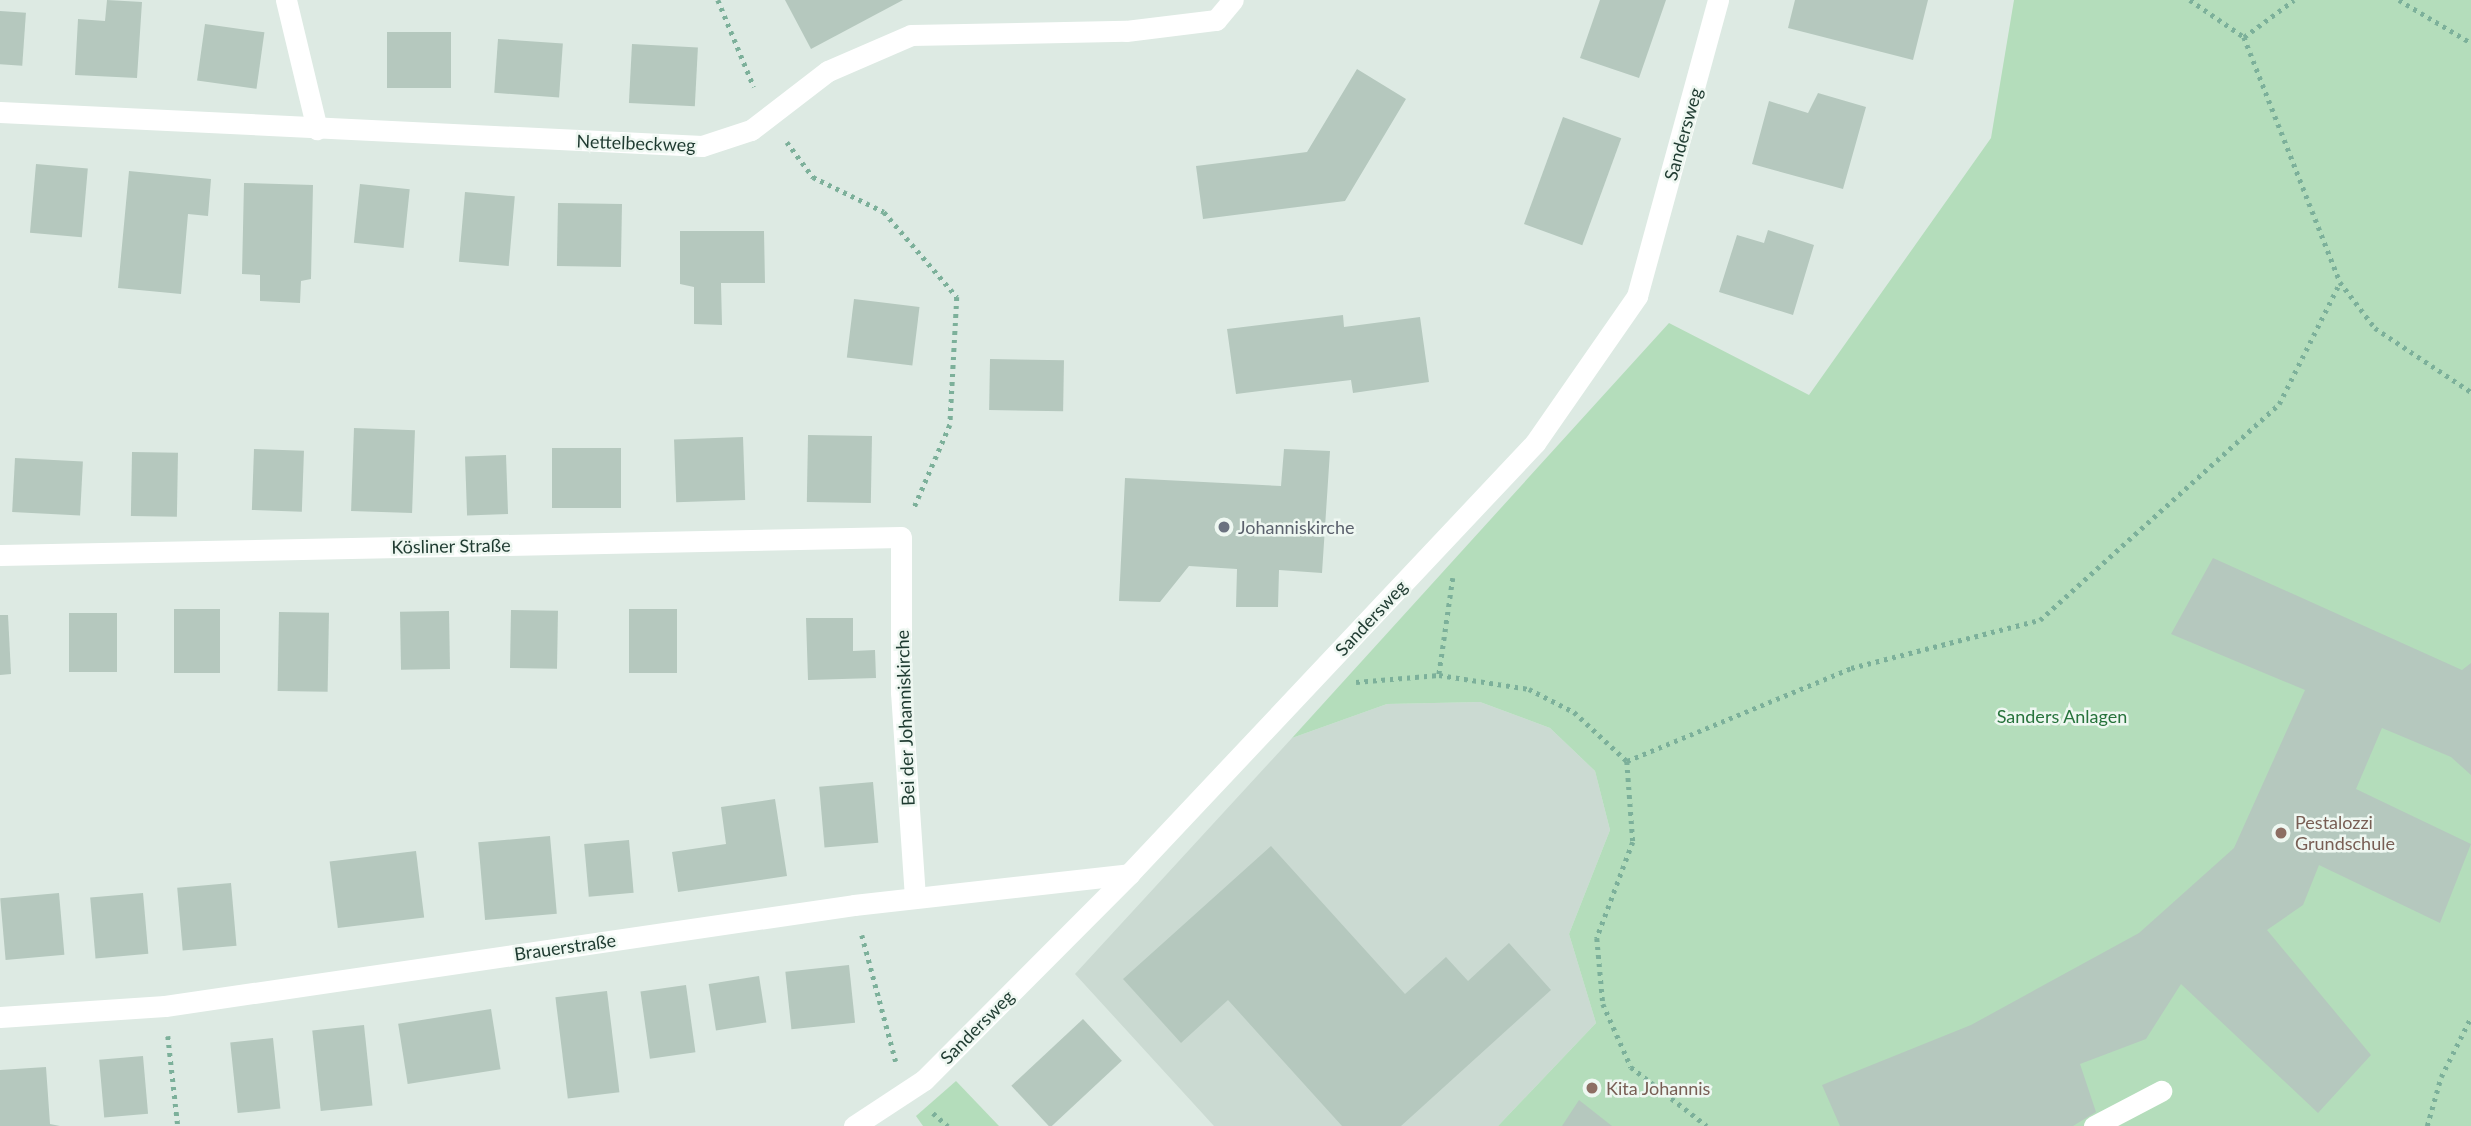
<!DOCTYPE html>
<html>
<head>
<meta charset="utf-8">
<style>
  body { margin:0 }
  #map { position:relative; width:2471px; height:1126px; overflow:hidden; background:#ddeae3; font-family:Lato,sans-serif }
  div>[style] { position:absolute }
  .built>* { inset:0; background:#cbdad2 }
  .green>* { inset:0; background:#b4ddbb }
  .building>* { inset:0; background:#b5c8be; transform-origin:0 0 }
  .path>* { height:4.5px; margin-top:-2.25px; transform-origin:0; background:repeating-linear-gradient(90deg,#7cb09a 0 3.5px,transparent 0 8.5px) }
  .lane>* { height:21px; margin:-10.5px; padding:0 10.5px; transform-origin:10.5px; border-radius:10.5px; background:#fff }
  .street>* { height:21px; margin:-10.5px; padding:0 10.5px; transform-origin:10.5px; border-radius:10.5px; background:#fff }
  .dots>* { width:19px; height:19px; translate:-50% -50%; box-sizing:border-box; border:4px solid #eef7f1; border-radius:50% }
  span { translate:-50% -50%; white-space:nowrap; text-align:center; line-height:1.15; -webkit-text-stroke:5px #eef7f1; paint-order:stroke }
  .street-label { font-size:18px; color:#1e3a30 }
  .worship-label { font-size:18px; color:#5b616d }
  .left { translate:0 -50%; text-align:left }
  .park-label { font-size:18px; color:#27733c }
  .education-label { font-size:18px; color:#785e54 }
</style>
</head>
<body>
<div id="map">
  <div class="built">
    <div style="clip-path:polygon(1480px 702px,1550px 728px,1595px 771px,1610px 830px,1569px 934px,1596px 1023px,1498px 1126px,1214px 1126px,1075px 974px,1292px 738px,1387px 704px)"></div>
  </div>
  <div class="green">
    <div style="clip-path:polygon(2014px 0,2471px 0,2471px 1126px,1498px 1126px,1596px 1023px,1569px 934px,1610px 830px,1595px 771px,1550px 728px,1480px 702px,1387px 704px,1292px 738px,1669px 323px,1809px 395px,1991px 138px)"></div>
    <div style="clip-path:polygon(956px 1081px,999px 1126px,923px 1126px,916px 1116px)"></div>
  </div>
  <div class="building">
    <div style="clip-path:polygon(107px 0,142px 2px,137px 78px,75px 75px,78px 19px,105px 21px)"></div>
    <div style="clip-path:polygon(785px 0,903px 0,811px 49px)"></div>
    <div style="clip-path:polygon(1600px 0,1666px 0,1639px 78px,1580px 58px)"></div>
    <div style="clip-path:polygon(1795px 0,1928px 0,1913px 60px,1788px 28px)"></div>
    <div style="left:0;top:11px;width:26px;height:53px;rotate:4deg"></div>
    <div style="left:205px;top:24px;width:60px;height:57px;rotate:8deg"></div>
    <div style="left:451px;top:32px;width:56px;height:64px;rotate:90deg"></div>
    <div style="left:498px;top:39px;width:65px;height:54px;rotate:4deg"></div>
    <div style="left:632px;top:44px;width:66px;height:59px;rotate:3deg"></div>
    <div style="clip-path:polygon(1357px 69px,1406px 99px,1345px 201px,1203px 219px,1196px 166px,1307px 152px)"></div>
    <div style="clip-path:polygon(1818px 93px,1866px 107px,1843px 189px,1752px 164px,1769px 101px,1808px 113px)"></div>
    <div style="left:1563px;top:117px;width:62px;height:114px;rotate:20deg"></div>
    <div style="left:36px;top:164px;width:52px;height:69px;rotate:5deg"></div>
    <div style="clip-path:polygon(129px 171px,211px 179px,208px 216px,188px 214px,181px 294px,118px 288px)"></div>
    <div style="clip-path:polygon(244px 183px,313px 185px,311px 279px,301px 281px,300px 303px,260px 301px,260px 275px,242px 274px)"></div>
    <div style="left:360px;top:184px;width:50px;height:59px;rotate:6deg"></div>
    <div style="left:465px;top:192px;width:50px;height:70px;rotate:5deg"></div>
    <div style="left:558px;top:203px;width:64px;height:63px;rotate:1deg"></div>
    <div style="clip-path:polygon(1768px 230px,1814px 245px,1793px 315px,1719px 292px,1737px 235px,1764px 243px)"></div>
    <div style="clip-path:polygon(680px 231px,764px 231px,765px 283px,721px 283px,722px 325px,694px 324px,694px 287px,680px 284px)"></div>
    <div style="left:854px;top:299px;width:66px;height:59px;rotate:7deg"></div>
    <div style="clip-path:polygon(1343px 315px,1344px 327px,1420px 317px,1429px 382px,1353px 393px,1351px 380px,1236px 394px,1227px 329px)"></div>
    <div style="left:990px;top:359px;width:74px;height:51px;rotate:1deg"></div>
    <div style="left:354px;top:428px;width:61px;height:83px;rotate:2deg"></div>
    <div style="left:808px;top:435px;width:64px;height:67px;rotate:1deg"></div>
    <div style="left:743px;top:437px;width:63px;height:69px;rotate:88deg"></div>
    <div style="left:552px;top:448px;width:69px;height:60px"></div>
    <div style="left:254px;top:449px;width:50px;height:61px;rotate:2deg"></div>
    <div style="clip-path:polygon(1284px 449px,1330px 451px,1322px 573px,1279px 570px,1278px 607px,1236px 607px,1237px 569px,1189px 566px,1160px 602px,1119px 601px,1125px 478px,1281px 486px)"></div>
    <div style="left:132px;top:452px;width:46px;height:64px;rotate:1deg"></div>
    <div style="left:506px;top:455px;width:59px;height:41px;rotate:88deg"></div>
    <div style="left:15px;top:458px;width:68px;height:54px;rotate:3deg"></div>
    <div style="clip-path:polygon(2213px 558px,2462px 670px,2471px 663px,2471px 775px,2451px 757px,2382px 728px,2356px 789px,2471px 844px,2440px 923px,2319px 865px,2303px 905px,2267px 930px,2371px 1055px,2318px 1113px,2181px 984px,2146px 1039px,2080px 1064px,2096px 1112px,2073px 1126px,1840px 1126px,1822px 1085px,1971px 1025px,2139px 933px,2234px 848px,2305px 690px,2171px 634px)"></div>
    <div style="left:174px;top:609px;width:46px;height:64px"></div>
    <div style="left:629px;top:609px;width:48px;height:64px"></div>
    <div style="left:511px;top:610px;width:47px;height:58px;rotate:1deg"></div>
    <div style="left:449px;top:611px;width:58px;height:49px;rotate:89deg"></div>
    <div style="left:279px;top:612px;width:50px;height:79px;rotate:1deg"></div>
    <div style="left:69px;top:613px;width:48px;height:59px"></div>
    <div style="clip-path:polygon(0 615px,8px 615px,11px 674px,0 675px)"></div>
    <div style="clip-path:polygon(806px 618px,853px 618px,853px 651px,875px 650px,876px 678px,808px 680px)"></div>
    <div style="left:873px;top:782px;width:61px;height:54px;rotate:85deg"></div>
    <div style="clip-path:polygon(775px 799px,787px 876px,678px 892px,672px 852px,726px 844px,721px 807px)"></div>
    <div style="left:550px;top:836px;width:78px;height:72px;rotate:85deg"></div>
    <div style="left:629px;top:840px;width:53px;height:45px;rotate:85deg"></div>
    <div style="clip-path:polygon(1271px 846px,1405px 994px,1446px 957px,1468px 981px,1509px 943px,1551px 990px,1401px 1126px,1342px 1126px,1228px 1000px,1181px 1043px,1123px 979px)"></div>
    <div style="left:416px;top:851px;width:67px;height:87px;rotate:83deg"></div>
    <div style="left:231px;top:883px;width:63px;height:54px;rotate:85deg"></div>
    <div style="left:59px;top:893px;width:62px;height:59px;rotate:85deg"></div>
    <div style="left:143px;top:893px;width:61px;height:53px;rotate:85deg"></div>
    <div style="left:849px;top:965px;width:58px;height:64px;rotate:84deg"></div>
    <div style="left:759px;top:976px;width:47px;height:51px;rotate:81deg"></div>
    <div style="left:686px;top:985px;width:68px;height:46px;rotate:82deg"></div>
    <div style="left:607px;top:991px;width:102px;height:52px;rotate:83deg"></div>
    <div style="left:491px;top:1009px;width:61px;height:94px;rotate:81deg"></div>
    <div style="left:1083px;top:1019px;width:57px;height:98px;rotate:47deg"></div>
    <div style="left:364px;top:1025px;width:81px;height:52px;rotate:84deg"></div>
    <div style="left:273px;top:1038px;width:71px;height:43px;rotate:84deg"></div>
    <div style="left:143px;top:1056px;width:58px;height:44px;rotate:85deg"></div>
    <div style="clip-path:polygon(46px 1067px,50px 1124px,60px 1126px,0 1126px,0 1070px)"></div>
    <div style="clip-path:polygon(1579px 1100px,1612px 1126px,1562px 1126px)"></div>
  </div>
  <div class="path">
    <div style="left:718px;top:0;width:94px;rotate:67.5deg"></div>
    <div style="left:2190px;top:0;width:65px;rotate:34.4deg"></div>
    <div style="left:2244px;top:37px;width:263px;rotate:68.6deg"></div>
    <div style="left:2340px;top:282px;width:58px;rotate:52.7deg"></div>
    <div style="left:2375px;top:328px;width:115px;rotate:33.7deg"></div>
    <div style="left:2399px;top:0;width:84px;rotate:30.8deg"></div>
    <div style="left:2244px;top:37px;width:62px;rotate:-36.5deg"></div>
    <div style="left:787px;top:142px;width:44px;rotate:53.4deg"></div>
    <div style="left:813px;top:177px;width:79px;rotate:26.2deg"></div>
    <div style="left:884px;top:212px;width:112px;rotate:49.3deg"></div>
    <div style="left:957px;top:297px;width:128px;rotate:93.1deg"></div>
    <div style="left:950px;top:425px;width:90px;rotate:113.4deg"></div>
    <div style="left:1453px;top:578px;width:98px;rotate:98.2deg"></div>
    <div style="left:1439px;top:675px;width:91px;rotate:8.8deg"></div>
    <div style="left:1529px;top:689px;width:51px;rotate:27.1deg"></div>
    <div style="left:1574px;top:712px;width:72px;rotate:42.8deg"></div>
    <div style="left:1627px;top:761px;width:81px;rotate:85.8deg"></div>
    <div style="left:1633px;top:842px;width:103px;rotate:110.6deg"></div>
    <div style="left:1597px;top:938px;width:66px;rotate:84.8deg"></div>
    <div style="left:1603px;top:1004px;width:69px;rotate:66deg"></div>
    <div style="left:1631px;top:1067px;width:96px;rotate:37.8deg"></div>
    <div style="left:1356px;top:682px;width:83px;rotate:-4.8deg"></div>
    <div style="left:1627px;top:761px;width:243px;rotate:-22.5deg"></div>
    <div style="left:1851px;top:668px;width:195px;rotate:-14.3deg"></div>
    <div style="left:2040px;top:620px;width:322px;rotate:-42.1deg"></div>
    <div style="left:2279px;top:404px;width:136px;rotate:-63.4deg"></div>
    <div style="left:862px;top:935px;width:131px;rotate:75deg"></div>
    <div style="left:168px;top:1036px;width:91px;rotate:83.7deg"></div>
    <div style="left:933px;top:1113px;width:20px;rotate:41deg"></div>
    <div style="left:2427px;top:1126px;width:51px;rotate:-74.1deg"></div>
    <div style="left:2441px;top:1077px;width:67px;rotate:-63.4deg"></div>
  </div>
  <div class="lane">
    <div style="left:2094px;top:1126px;width:76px;rotate:-27.6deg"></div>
  </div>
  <div class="street">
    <div style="left:286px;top:0;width:133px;rotate:76.5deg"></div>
    <div style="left:0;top:112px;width:703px;rotate:2.77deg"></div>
    <div style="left:702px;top:146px;width:52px;rotate:-18.1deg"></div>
    <div style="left:751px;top:130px;width:97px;rotate:-37.5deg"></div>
    <div style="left:828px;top:71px;width:90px;rotate:-23.4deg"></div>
    <div style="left:911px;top:35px;width:215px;rotate:-1.1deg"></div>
    <div style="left:1126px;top:31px;width:91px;rotate:-7deg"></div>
    <div style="left:1216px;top:20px;width:26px;rotate:-50deg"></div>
    <div style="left:0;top:555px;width:901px;rotate:-1.14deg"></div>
    <div style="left:901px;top:537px;width:155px;rotate:90deg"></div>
    <div style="left:901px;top:692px;width:206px;rotate:86.1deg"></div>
    <div style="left:0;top:1017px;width:165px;rotate:-3.8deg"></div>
    <div style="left:165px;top:1006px;width:696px;rotate:-8.34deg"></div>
    <div style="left:854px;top:905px;width:277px;rotate:-6.4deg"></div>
    <div style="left:854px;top:1126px;width:84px;rotate:-33.3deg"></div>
    <div style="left:924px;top:1080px;width:291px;rotate:-45.1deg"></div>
    <div style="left:1129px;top:874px;width:592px;rotate:-46.71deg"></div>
    <div style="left:1535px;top:443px;width:179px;rotate:-55.2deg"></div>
    <div style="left:1637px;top:296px;width:307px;rotate:-74.7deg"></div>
  </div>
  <div class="dots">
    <div style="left:1224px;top:527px;background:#6b7280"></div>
    <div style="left:2281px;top:833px;background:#8d6e63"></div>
    <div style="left:1592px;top:1088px;background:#8d6e63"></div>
  </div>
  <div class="street-label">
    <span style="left:1683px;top:134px;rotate:-74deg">Sandersweg</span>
    <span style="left:636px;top:143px;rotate:2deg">Nettelbeckweg</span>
    <span style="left:451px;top:546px;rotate:-1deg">Kösliner Straße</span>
    <span style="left:1371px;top:618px;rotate:-47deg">Sandersweg</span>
    <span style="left:905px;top:718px;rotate:-92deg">Bei der Johanniskirche</span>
    <span style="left:565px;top:947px;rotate:-8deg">Brauerstraße</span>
    <span style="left:977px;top:1027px;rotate:-45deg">Sandersweg</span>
  </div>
  <div class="worship-label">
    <span class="left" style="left:1238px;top:527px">Johanniskirche</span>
  </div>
  <div class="park-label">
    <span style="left:2062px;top:716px">Sanders Anlagen</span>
  </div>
  <div class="education-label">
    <span class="left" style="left:2295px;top:833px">Pestalozzi<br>Grundschule</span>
    <span class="left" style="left:1606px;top:1088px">Kita Johannis</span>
  </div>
</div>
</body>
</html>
